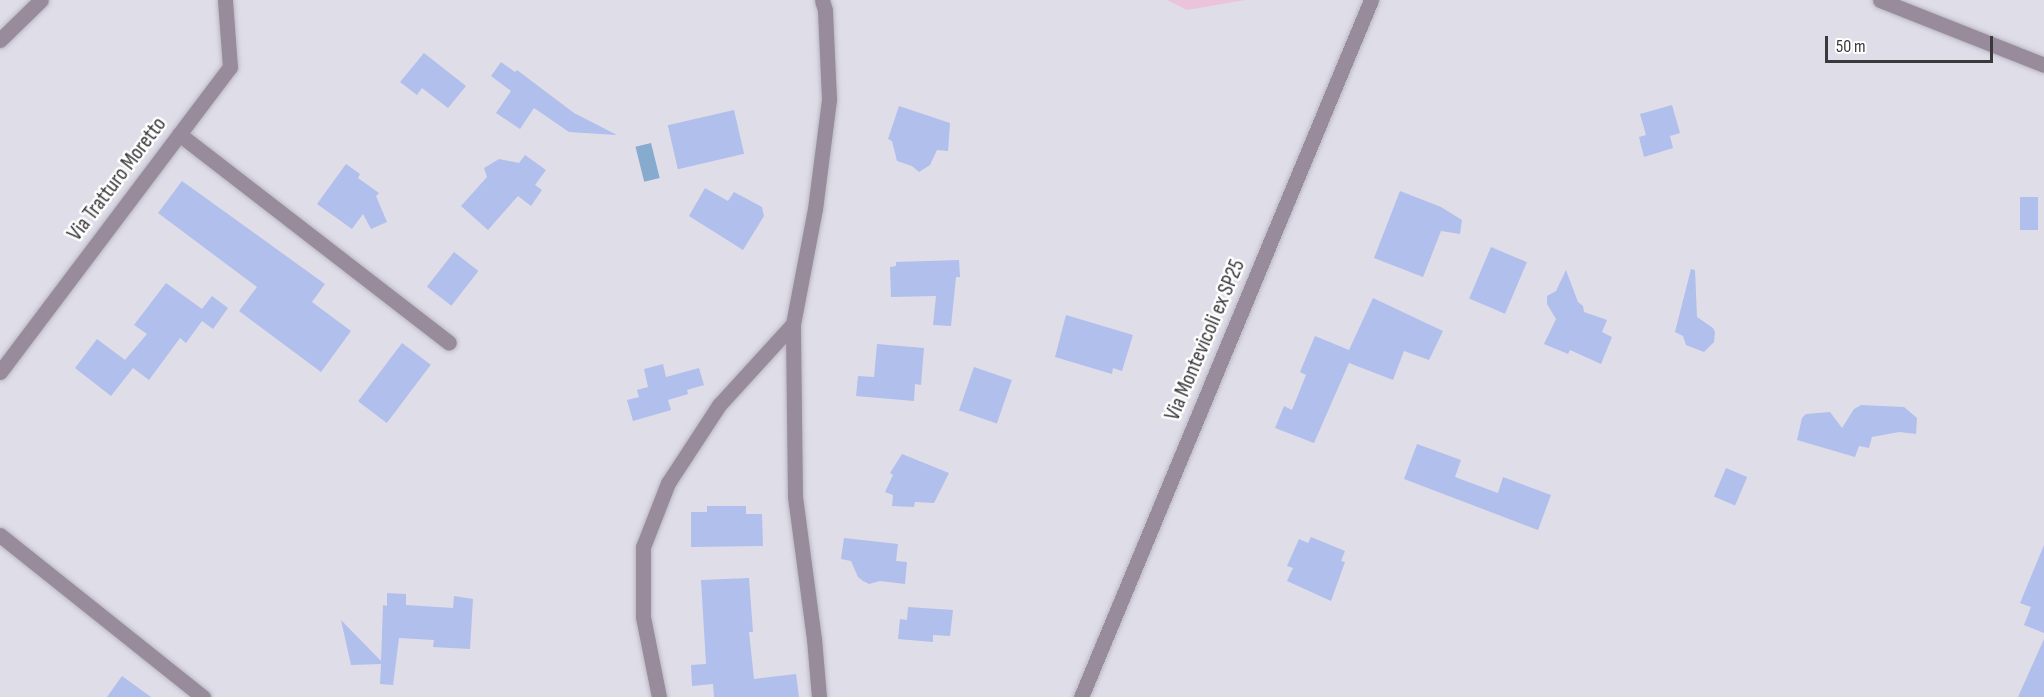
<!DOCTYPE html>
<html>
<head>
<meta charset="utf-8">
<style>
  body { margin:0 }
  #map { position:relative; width:2044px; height:697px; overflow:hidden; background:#dfdde8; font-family:"Sofia Sans Condensed",sans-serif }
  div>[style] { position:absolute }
  .green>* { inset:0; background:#ebc3db }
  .water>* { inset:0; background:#87abce; transform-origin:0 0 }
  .building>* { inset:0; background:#b1bfec; transform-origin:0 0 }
  .roads { filter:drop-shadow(0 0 2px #bab9c2) drop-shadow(0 0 2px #bab9c2) }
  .minor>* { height:15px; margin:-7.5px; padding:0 7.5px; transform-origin:7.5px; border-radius:7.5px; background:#988b9c }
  span { translate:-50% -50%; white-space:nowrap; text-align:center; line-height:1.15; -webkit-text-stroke:5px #fff; paint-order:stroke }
  .street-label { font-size:22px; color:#39393d }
  .scale { position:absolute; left:1825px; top:36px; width:168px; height:27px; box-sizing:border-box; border:3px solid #39393d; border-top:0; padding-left:8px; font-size:18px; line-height:21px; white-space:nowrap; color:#39393d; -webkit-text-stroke:4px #fff; paint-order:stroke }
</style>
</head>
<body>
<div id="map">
  <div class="green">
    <div style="clip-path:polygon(1167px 0,1245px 0,1187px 10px)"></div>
  </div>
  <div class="water">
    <div style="left:651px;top:143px;width:36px;height:16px;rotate:76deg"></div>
  </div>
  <div class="building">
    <div style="clip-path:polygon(424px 53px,466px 86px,448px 108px,422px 88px,417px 95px,400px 82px)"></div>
    <div style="clip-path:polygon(501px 62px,515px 72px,517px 70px,574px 113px,617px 135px,569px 132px,534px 108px,520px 129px,496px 113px,511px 91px,491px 76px)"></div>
    <div style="clip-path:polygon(1672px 105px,1680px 133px,1670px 136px,1673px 148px,1644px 157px,1639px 137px,1646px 135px,1640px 114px)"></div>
    <div style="clip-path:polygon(899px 106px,950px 123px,948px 151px,937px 150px,930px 165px,919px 172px,912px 166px,897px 161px,892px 141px,888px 139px)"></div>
    <div style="left:734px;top:110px;width:45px;height:68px;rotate:77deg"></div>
    <div style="clip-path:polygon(525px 155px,546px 170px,535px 185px,542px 190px,531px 206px,518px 196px,488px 230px,461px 206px,487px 177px,484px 168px,499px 159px,519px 163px)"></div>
    <div style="clip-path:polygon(346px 164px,360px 174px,358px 178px,379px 193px,376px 196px,387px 222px,371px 229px,363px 214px,352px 229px,317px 204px)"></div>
    <div style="clip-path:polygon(182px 181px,325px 284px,312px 302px,351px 331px,321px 372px,239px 311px,257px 287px,158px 213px)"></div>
    <div style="clip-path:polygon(705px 188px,728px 201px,734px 192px,762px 207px,764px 216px,743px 250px,689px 216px)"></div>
    <div style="clip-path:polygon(1400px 191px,1441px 207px,1462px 220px,1460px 234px,1441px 231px,1423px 277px,1374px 258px)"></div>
    <div style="left:2020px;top:197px;width:18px;height:33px"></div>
    <div style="left:1491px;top:247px;width:39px;height:56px;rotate:23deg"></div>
    <div style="left:454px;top:252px;width:31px;height:44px;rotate:38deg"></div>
    <div style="clip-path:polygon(959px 260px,960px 277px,956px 277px,951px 326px,933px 325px,936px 296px,891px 297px,890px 267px,896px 266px,896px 262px)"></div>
    <div style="clip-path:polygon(1691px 269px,1695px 270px,1697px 317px,1713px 328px,1715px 332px,1714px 342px,1704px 352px,1686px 345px,1683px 336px,1675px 332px)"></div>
    <div style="clip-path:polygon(1566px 270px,1578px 302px,1583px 306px,1584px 312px,1607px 320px,1602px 332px,1612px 337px,1601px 364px,1570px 350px,1568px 354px,1544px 344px,1556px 319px,1547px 304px,1547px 296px,1556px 291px)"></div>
    <div style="clip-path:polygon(166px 283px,202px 309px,212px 296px,228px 308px,213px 329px,202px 321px,186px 343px,180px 338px,149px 380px,133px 368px,111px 396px,75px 368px,97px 339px,125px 360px,147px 334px,134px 325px)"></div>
    <div style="clip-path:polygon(1373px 298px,1443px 331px,1429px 360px,1404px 351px,1393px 380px,1349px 363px,1314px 443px,1275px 428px,1284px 406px,1292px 410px,1306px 375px,1300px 372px,1315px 336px,1349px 350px)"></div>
    <div style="clip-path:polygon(1066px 315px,1133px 335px,1122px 371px,1113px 368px,1112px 374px,1055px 357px)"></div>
    <div style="left:402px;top:343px;width:36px;height:73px;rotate:37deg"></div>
    <div style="clip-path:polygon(877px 344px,924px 348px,921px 385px,915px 384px,914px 401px,856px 396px,858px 376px,874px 377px)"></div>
    <div style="clip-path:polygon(663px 364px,666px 377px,699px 368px,704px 385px,687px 390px,688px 394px,668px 400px,671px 410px,633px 421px,627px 400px,639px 397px,637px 390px,648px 387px,644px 369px)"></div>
    <div style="left:974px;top:367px;width:40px;height:46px;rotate:19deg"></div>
    <div style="clip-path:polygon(1861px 405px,1904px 407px,1917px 418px,1916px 434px,1899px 432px,1872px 437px,1869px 448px,1859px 446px,1855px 457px,1797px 440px,1802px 418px,1806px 414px,1830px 412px,1842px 428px,1854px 409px)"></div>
    <div style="clip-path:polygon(1417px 444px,1461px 460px,1455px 477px,1498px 493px,1503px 477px,1551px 495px,1538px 530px,1404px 479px)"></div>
    <div style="clip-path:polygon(902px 454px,949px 473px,934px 503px,915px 502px,914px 507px,892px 506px,893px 495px,885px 492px,893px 475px,890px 473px)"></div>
    <div style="left:1726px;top:468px;width:23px;height:31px;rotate:23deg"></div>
    <div style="clip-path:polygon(707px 506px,746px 506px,746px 514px,762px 514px,763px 546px,691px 547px,691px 512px,707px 512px)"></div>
    <div style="clip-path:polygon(1311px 537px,1345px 551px,1341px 561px,1345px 562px,1331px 601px,1287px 581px,1293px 568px,1287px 566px,1299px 539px,1308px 543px)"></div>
    <div style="clip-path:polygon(844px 538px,898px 544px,896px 561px,907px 562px,905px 584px,880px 581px,869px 584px,863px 581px,858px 577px,851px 561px,841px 559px)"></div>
    <div style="clip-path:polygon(2044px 545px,2044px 633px,2024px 625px,2031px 607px,2020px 603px)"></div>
    <div style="clip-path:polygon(749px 578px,753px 632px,749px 632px,754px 679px,796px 674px,799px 697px,714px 697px,713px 684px,692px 686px,691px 665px,706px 664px,701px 580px)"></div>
    <div style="clip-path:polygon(387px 593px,406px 594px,406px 605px,453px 608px,454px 596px,473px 599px,470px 649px,433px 647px,434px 640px,399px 638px,393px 685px,380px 684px,381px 664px,351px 665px,341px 620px,381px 661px,383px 605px,387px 606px)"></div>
    <div style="clip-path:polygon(908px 607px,953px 610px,950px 636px,933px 635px,933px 642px,898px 639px,900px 619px,907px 620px)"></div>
    <div style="clip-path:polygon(2044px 639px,2044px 697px,2018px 697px)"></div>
    <div style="clip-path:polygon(122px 676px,151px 697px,107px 697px)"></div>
  </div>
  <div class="roads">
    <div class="minor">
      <div style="left:1880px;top:0;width:176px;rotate:21.6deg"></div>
      <div style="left:0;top:40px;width:57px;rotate:-44.3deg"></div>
      <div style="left:179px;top:134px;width:341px;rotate:37.7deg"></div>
      <div style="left:0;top:372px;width:382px;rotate:-53deg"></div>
      <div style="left:230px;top:67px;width:67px;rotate:-94.3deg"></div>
      <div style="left:0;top:535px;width:260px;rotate:38.6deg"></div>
      <div style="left:659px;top:697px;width:82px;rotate:-101.3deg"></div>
      <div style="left:643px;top:617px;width:70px;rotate:-90deg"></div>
      <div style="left:643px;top:547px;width:69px;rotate:-68.7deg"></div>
      <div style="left:668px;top:483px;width:93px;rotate:-56.8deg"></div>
      <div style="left:719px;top:405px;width:110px;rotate:-47.6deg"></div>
      <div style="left:819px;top:697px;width:58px;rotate:-94.9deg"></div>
      <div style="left:814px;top:639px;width:144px;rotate:-97.6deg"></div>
      <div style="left:795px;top:496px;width:172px;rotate:-90.7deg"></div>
      <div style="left:793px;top:324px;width:117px;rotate:-79.2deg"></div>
      <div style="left:815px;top:209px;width:111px;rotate:-82.7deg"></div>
      <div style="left:829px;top:99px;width:89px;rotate:-92.6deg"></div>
      <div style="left:825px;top:10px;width:10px;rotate:-107deg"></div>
      <div style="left:1081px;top:697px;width:755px;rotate:-67.41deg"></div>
    </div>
  </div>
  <div class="street-label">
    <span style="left:117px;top:179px;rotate:-53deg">Via Tratturo Moretto</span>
    <span style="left:1205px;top:340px;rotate:-67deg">Via Montevicoli ex SP25</span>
  </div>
  <div class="scale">50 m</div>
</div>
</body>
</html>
